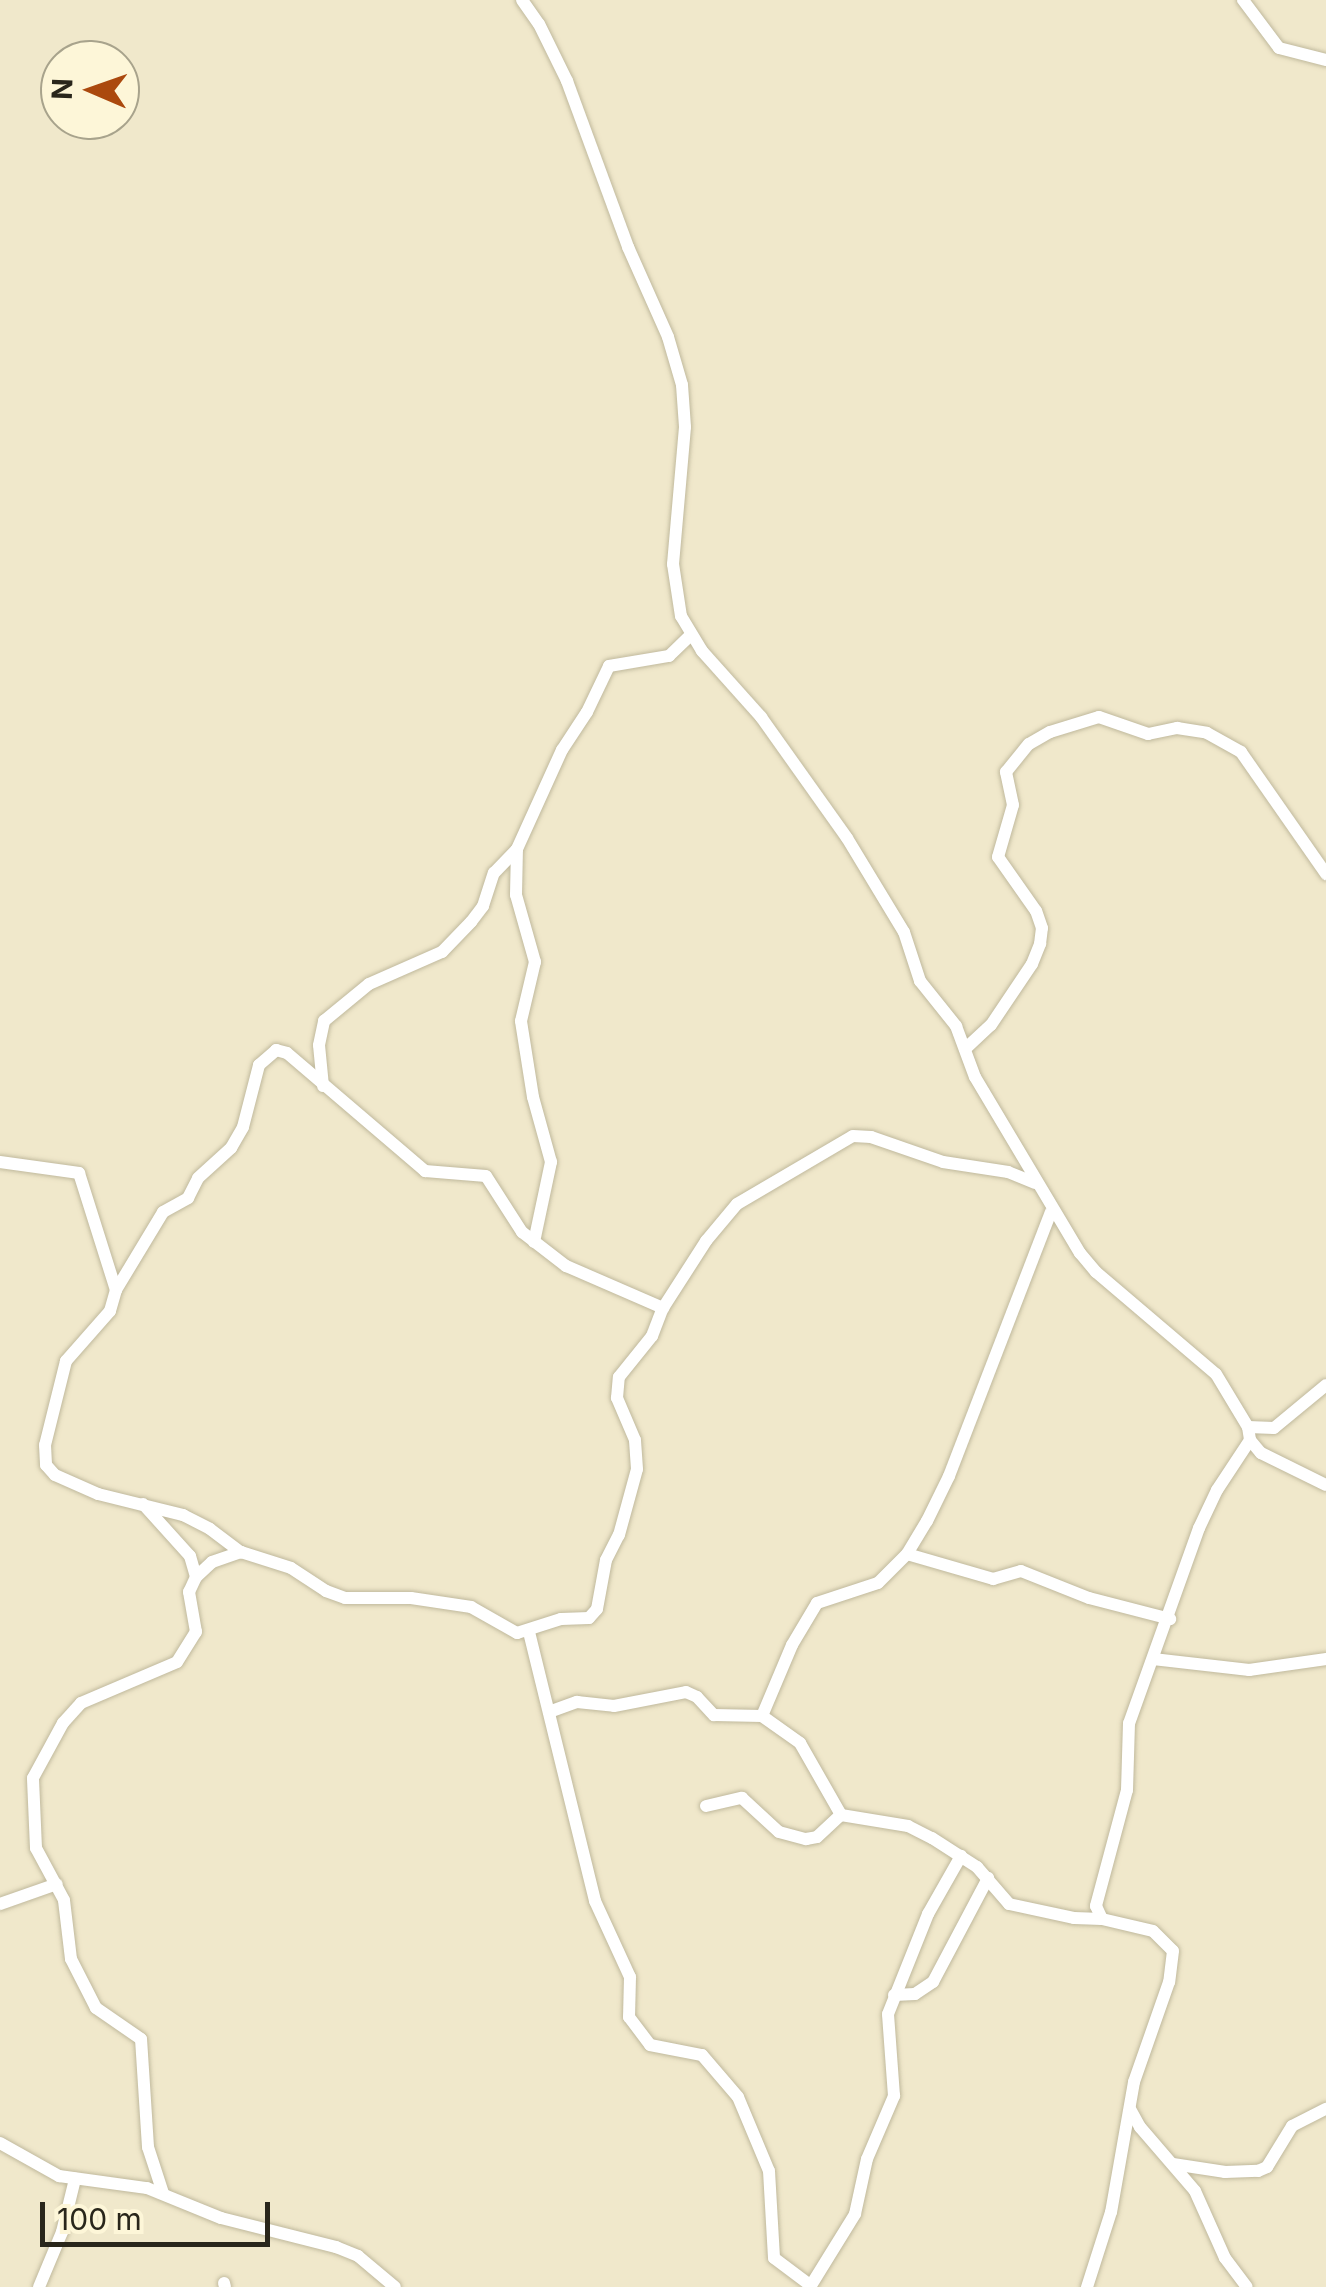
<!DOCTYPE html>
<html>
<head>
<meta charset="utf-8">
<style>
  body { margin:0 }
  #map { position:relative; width:1326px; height:2287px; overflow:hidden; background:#f0e8cb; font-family:Inter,sans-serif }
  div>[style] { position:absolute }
  .roads { filter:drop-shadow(0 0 2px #c0b99d) drop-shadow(0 0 2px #c0b99d) }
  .minor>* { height:12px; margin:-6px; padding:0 6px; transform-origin:6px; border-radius:6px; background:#fff }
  span { translate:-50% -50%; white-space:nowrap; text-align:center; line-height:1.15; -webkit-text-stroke:8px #fdf6d8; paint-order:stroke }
  .north { position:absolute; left:40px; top:40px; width:100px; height:100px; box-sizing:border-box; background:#fdf6d8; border:2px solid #a8a38c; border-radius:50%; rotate:272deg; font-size:28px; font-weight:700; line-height:40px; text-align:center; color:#29261b }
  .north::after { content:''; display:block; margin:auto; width:35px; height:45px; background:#ab490e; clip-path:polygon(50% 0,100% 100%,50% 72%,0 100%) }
  .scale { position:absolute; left:40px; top:2202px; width:230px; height:45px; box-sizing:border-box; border:5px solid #29261b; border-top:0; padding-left:12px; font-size:30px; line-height:35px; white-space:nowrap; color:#29261b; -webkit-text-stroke:8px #fdf6d8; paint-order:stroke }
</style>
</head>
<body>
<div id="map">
  <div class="roads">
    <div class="minor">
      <div style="left:522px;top:0;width:29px;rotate:55deg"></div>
      <div style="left:539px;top:24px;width:64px;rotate:63.8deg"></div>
      <div style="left:567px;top:81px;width:177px;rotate:69.8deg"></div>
      <div style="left:628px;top:247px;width:98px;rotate:66deg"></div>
      <div style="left:668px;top:337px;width:50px;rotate:73.7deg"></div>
      <div style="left:682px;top:385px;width:42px;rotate:85.9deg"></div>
      <div style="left:685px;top:427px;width:138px;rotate:95deg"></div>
      <div style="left:673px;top:564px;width:53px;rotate:81.3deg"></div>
      <div style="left:681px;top:616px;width:41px;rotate:59deg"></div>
      <div style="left:702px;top:651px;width:89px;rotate:48.2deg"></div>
      <div style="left:761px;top:717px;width:148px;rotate:54.6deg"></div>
      <div style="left:847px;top:838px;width:110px;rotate:58.8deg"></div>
      <div style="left:904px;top:932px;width:52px;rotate:71.9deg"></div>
      <div style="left:920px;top:981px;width:58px;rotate:51.3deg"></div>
      <div style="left:956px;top:1026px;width:54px;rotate:69.6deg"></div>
      <div style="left:975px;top:1077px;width:205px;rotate:59.2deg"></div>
      <div style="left:1080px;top:1253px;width:25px;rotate:50deg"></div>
      <div style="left:1096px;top:1272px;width:157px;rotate:40.4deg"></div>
      <div style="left:1216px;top:1374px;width:62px;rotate:58.9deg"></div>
      <div style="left:1248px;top:1427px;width:13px;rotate:81deg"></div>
      <div style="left:1250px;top:1440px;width:60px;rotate:123.4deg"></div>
      <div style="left:1217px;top:1490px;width:42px;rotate:115.3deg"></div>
      <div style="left:1199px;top:1528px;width:207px;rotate:109.7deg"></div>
      <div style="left:1129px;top:1723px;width:67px;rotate:91.7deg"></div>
      <div style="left:1127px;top:1790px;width:120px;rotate:105deg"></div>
      <div style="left:1096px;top:1906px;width:14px;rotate:65deg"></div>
      <div style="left:1102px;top:1919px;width:52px;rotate:13.2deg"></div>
      <div style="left:1153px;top:1931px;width:28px;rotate:45deg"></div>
      <div style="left:1173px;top:1951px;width:31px;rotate:97deg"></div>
      <div style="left:1169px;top:1982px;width:106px;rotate:109.3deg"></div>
      <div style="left:1134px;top:2082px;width:132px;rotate:100deg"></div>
      <div style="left:1111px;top:2212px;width:79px;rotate:107.7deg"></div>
      <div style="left:1243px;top:0;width:60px;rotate:53.1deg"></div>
      <div style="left:1279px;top:48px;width:49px;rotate:14.3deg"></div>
      <div style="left:965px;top:1049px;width:35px;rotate:-43deg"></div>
      <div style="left:991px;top:1025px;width:73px;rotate:-56.1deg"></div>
      <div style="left:1032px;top:964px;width:22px;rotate:-68deg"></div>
      <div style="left:1040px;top:944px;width:16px;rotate:-83deg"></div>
      <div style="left:1042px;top:928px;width:18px;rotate:-109deg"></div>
      <div style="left:1036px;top:911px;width:66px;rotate:-125.1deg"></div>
      <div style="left:998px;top:857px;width:54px;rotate:-73.9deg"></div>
      <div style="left:1013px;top:805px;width:34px;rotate:-102deg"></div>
      <div style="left:1006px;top:772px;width:36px;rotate:-51deg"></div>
      <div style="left:1029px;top:744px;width:24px;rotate:-30deg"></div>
      <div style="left:1050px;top:732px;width:51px;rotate:-17deg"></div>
      <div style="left:1099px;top:717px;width:52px;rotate:19.1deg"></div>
      <div style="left:1148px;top:734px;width:30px;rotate:-12deg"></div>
      <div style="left:1177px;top:728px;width:30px;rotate:9deg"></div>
      <div style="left:1207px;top:733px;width:39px;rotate:29deg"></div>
      <div style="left:1241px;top:752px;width:149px;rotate:55.1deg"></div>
      <div style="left:323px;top:1086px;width:41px;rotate:-95.6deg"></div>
      <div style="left:319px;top:1045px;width:25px;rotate:-78deg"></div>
      <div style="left:324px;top:1021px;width:58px;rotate:-39.4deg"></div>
      <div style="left:369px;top:984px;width:80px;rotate:-23.7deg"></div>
      <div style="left:442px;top:952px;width:42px;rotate:-46deg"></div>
      <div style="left:471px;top:922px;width:20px;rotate:-53deg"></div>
      <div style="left:483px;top:906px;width:35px;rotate:-72deg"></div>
      <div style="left:494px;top:873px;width:33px;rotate:-46deg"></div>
      <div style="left:0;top:1162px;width:80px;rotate:7.9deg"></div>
      <div style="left:79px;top:1173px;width:123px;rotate:72.5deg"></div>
      <div style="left:116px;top:1290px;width:22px;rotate:106deg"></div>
      <div style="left:110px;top:1311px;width:67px;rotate:131.3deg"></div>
      <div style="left:66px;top:1361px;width:87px;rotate:104deg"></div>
      <div style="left:45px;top:1445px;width:20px;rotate:87deg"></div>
      <div style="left:46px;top:1465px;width:13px;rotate:48deg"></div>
      <div style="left:55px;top:1475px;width:47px;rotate:23.8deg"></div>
      <div style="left:98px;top:1494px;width:88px;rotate:13.9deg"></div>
      <div style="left:183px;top:1515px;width:30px;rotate:27deg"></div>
      <div style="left:210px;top:1529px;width:39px;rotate:37deg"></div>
      <div style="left:241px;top:1552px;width:52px;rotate:17.7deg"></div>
      <div style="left:291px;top:1568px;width:42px;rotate:33.3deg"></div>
      <div style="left:326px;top:1591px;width:20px;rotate:20deg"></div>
      <div style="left:345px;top:1598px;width:66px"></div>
      <div style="left:411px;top:1598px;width:61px;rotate:8.5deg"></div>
      <div style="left:471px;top:1607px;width:53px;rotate:29.5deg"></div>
      <div style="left:517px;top:1633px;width:46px;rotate:-17.7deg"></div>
      <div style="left:561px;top:1619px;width:28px;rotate:-2deg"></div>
      <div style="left:589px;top:1618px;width:12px;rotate:-48deg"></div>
      <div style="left:597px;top:1609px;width:50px;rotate:-79.6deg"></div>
      <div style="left:606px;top:1560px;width:28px;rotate:-63deg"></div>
      <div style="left:619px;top:1535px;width:68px;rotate:-74.7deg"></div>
      <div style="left:637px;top:1469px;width:29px;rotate:-94deg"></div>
      <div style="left:635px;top:1440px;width:46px;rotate:-113.2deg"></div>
      <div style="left:617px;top:1398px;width:21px;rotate:-85deg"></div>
      <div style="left:619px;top:1377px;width:53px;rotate:-51.2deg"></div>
      <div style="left:652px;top:1336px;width:30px;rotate:-69deg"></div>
      <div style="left:663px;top:1308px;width:80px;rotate:-57.3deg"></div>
      <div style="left:706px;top:1241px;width:48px;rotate:-50deg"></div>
      <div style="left:737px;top:1204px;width:134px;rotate:-30.4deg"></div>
      <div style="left:853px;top:1136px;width:18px;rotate:3deg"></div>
      <div style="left:871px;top:1137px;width:76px;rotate:19.1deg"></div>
      <div style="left:943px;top:1162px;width:66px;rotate:8.7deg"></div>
      <div style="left:1008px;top:1172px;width:29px;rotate:22deg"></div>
      <div style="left:534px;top:1242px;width:82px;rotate:-78deg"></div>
      <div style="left:551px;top:1162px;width:67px;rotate:-105.5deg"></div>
      <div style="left:533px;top:1097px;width:77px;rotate:-99deg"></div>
      <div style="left:521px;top:1021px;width:61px;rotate:-76.7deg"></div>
      <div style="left:535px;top:962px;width:70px;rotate:-105.8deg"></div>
      <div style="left:516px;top:895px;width:46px;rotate:-88.8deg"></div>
      <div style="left:517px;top:849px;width:109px;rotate:-65.6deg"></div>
      <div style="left:562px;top:750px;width:45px;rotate:-56.7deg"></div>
      <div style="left:587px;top:712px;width:51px;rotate:-64.4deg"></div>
      <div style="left:609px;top:666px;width:61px;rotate:-9.5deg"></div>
      <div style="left:669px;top:656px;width:30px;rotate:-44deg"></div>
      <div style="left:116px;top:1290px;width:91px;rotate:-58.9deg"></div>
      <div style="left:163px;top:1212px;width:29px;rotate:-29deg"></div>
      <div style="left:188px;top:1198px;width:22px;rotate:-63deg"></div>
      <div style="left:198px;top:1178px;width:45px;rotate:-42.3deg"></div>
      <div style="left:231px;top:1148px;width:24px;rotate:-60deg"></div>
      <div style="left:243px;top:1127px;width:64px;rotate:-75.5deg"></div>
      <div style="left:259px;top:1065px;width:23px;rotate:-41deg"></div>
      <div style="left:276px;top:1050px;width:11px;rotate:15deg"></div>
      <div style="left:287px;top:1053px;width:182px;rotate:40.5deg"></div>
      <div style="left:425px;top:1171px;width:61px;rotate:4.7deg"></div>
      <div style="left:486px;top:1176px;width:67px;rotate:57.3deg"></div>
      <div style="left:522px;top:1232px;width:56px;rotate:37.7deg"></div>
      <div style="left:566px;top:1266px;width:106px;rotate:23.4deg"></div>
      <div style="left:1248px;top:1427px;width:26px;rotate:2deg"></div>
      <div style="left:1274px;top:1428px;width:67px;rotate:-39.6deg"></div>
      <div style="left:1250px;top:1440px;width:17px;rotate:50deg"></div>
      <div style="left:1261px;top:1453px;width:72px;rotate:26.2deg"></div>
      <div style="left:143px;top:1504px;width:70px;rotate:47.9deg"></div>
      <div style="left:190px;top:1556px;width:22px;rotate:74deg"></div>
      <div style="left:907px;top:1554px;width:90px;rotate:16.2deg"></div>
      <div style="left:993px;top:1579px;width:29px;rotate:-16deg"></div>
      <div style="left:1021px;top:1571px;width:73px;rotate:21.7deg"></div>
      <div style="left:1089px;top:1598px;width:84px;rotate:14.5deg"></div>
      <div style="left:529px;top:1632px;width:277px;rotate:76.2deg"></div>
      <div style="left:595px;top:1901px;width:84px;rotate:65.3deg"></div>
      <div style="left:630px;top:1977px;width:40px;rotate:91.4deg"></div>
      <div style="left:629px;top:2017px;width:35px;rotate:53deg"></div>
      <div style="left:650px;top:2045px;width:53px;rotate:10.9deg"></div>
      <div style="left:702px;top:2055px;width:55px;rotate:49.4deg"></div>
      <div style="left:738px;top:2097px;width:80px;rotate:67.3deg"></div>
      <div style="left:769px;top:2171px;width:87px;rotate:86.7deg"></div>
      <div style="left:774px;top:2258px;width:45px;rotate:36.9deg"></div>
      <div style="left:1153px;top:1659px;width:97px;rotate:6.5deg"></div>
      <div style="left:1249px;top:1670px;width:78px;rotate:-8.1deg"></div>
      <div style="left:549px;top:1712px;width:30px;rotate:-20deg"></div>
      <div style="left:577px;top:1702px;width:37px;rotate:6deg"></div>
      <div style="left:614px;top:1706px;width:73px;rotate:-11deg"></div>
      <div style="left:686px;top:1692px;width:12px;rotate:24deg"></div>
      <div style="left:697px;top:1697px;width:25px;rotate:47deg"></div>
      <div style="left:714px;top:1715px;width:48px;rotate:1.2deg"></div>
      <div style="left:762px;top:1716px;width:47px;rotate:35.4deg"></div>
      <div style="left:800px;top:1743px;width:83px;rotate:60.3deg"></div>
      <div style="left:841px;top:1815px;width:68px;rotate:9.3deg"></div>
      <div style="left:908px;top:1826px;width:27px;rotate:27deg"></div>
      <div style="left:932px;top:1838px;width:54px;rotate:32.8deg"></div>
      <div style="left:977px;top:1867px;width:49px;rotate:49.1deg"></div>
      <div style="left:1009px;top:1904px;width:66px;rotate:12.2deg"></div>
      <div style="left:1074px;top:1918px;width:28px;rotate:2deg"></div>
      <div style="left:762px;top:1716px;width:77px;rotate:-67.1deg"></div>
      <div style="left:792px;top:1645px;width:49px;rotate:-59.2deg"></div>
      <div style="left:817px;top:1603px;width:64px;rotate:-18.2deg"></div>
      <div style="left:878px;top:1583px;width:41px;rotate:-45deg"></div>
      <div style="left:907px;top:1554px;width:39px;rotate:-59deg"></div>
      <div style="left:927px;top:1521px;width:50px;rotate:-63.9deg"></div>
      <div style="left:949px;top:1476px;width:283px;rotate:-68.9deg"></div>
      <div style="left:706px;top:1806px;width:37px;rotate:-13deg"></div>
      <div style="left:742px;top:1798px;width:50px;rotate:42.6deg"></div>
      <div style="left:779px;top:1832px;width:28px;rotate:15deg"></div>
      <div style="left:806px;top:1839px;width:11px;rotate:-10deg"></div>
      <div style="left:817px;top:1837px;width:33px;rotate:-43deg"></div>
      <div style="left:0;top:1904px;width:60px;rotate:-19.3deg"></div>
      <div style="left:894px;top:1995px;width:21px;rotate:-3deg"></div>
      <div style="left:915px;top:1994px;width:22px;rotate:-34deg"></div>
      <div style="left:933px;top:1982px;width:118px;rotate:-62.1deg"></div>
      <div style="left:1130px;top:2109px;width:21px;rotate:61deg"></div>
      <div style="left:1140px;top:2127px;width:84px;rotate:49.3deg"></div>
      <div style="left:1195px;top:2191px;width:73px;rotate:65.9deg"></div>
      <div style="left:1225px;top:2258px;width:36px;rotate:53deg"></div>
      <div style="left:0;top:2143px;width:68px;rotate:29.2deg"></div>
      <div style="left:59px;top:2176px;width:89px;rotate:7.8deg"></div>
      <div style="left:147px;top:2188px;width:80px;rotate:22.1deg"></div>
      <div style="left:221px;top:2218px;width:119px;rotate:14.2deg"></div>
      <div style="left:336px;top:2247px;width:24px;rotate:22deg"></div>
      <div style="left:358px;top:2256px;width:48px;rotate:40deg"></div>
      <div style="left:1173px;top:2164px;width:53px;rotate:8.7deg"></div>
      <div style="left:1225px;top:2172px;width:33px;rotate:-2deg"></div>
      <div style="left:1258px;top:2171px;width:10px;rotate:-24deg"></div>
      <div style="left:1267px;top:2167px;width:48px;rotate:-58.6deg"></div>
      <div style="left:1292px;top:2126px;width:38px;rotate:-27deg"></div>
      <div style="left:163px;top:2193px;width:48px;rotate:-108.1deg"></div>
      <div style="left:148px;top:2147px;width:108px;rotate:-93.7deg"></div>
      <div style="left:141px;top:2039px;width:55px;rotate:-145.4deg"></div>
      <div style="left:96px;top:2008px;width:55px;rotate:-117deg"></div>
      <div style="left:71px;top:1959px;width:59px;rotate:-96.8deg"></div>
      <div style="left:64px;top:1900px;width:59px;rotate:-118.3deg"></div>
      <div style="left:36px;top:1848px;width:70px;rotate:-92.5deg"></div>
      <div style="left:33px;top:1778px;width:63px;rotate:-61.4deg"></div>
      <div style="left:63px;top:1723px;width:27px;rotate:-48deg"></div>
      <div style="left:81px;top:1703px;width:104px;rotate:-23.1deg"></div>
      <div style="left:177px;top:1662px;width:36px;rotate:-58deg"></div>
      <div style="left:196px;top:1632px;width:41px;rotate:-99.9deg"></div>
      <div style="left:189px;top:1592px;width:17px;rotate:-65deg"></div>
      <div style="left:196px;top:1577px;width:22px;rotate:-43deg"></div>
      <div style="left:212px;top:1562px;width:31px;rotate:-19deg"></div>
      <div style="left:224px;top:2283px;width:4px;rotate:76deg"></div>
      <div style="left:39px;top:2287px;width:60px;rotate:-67.3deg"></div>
      <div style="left:62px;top:2232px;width:55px;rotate:-76.2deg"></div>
      <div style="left:810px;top:2287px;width:86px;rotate:-58.3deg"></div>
      <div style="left:855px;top:2214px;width:56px;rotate:-77.7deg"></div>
      <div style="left:867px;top:2159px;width:69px;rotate:-66.8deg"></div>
      <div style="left:894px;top:2096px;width:82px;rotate:-94.2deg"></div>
      <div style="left:888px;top:2014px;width:108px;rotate:-68.2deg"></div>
      <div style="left:928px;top:1914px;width:67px;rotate:-60.4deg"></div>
    </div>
  </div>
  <div class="north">N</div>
  <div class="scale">100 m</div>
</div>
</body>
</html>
